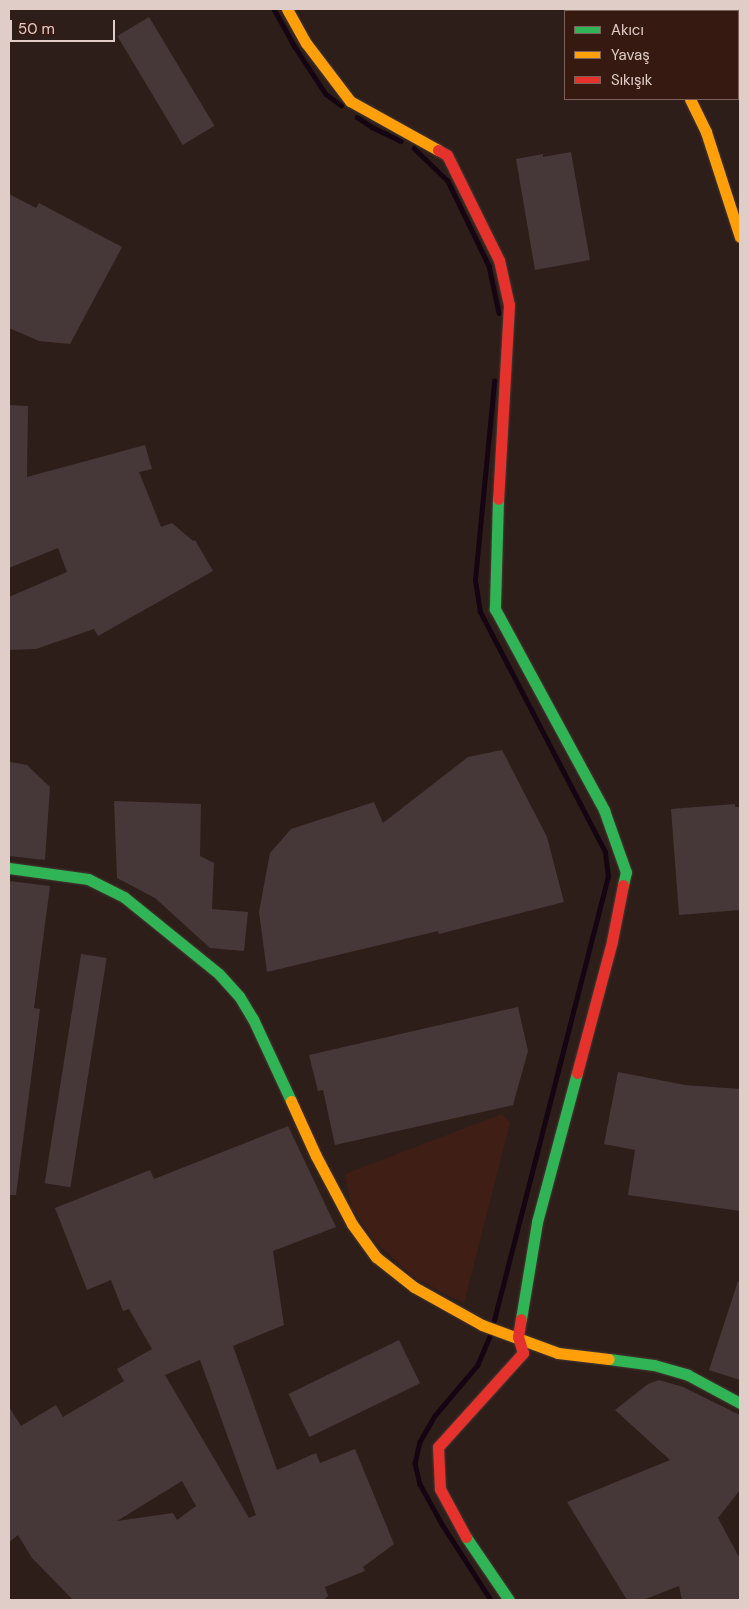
<!DOCTYPE html>
<html>
<head>
<meta charset="utf-8">
<style>
  body { margin:0 }
  #map { position:relative; width:749px; height:1609px; overflow:hidden; background:#2e1e19; font-family:"DM Sans",sans-serif }
  div>[style] { position:absolute }
  .built>* { inset:0; background:#3f1f15 }
  .stream>* { height:4.5px; margin:-2.25px; padding:0 2.25px; transform-origin:2.25px; border-radius:2.25px; background:#150512 }
  .building>* { inset:0; background:#463838; transform-origin:0 0 }
  .roads { filter:drop-shadow(0 0 1px #463935) drop-shadow(0 0 1px #463935) }
  .fast>* { height:11px; margin:-5.5px; padding:0 5.5px; transform-origin:5.5px; border-radius:5.5px; background:#30b455 }
  .slow>* { height:11px; margin:-5.5px; padding:0 5.5px; transform-origin:5.5px; border-radius:5.5px; background:#ff9f0a }
  .jam>* { height:11px; margin:-5.5px; padding:0 5.5px; transform-origin:5.5px; border-radius:5.5px; background:#e5322d }
  span { translate:-50% -50%; white-space:nowrap; text-align:center; line-height:1.15; -webkit-text-stroke:4.5px #361a11; paint-order:stroke }
  .frame { position:absolute; inset:0; border:10px solid #e1cdc7; pointer-events:none }
  .legend { position:absolute; left:564px; top:10px; width:175px; height:90px; box-sizing:border-box; background:#361a11; border:1px solid #7a625a; margin:0; padding:6px 9px; list-style:none; font-size:15px; color:#e1cdc7 }
  .legend li { display:flex; align-items:center; gap:10px; height:25px }
  .legend b { width:25px; border:1px solid #7a625a }
  .scale { position:absolute; left:10px; top:20px; width:105px; height:22px; box-sizing:border-box; border:2px solid #e1cdc7; border-top:0; padding-left:6px; font-size:15px; line-height:18px; white-space:nowrap; color:#e1cdc7; -webkit-text-stroke:4px #361a11; paint-order:stroke }
</style>
</head>
<body>
<div id="map">
  <div class="built">
    <div style="clip-path:polygon(502px 1114px,510px 1123px,464px 1303px,416px 1279px,376px 1243px,352px 1210px,345px 1174px)"></div>
  </div>
  <div class="stream">
    <div style="left:274px;top:9px;width:43px;rotate:61.1deg"></div>
    <div style="left:295px;top:47px;width:56px;rotate:56.6deg"></div>
    <div style="left:326px;top:94px;width:19px;rotate:36deg"></div>
    <div style="left:357px;top:117px;width:18px;rotate:34deg"></div>
    <div style="left:372px;top:127px;width:32px;rotate:26deg"></div>
    <div style="left:414px;top:148px;width:47px;rotate:44.1deg"></div>
    <div style="left:448px;top:181px;width:94px;rotate:64.2deg"></div>
    <div style="left:489px;top:266px;width:48px;rotate:78deg"></div>
    <div style="left:493px;top:1324px;width:462px;rotate:-75.6deg"></div>
    <div style="left:608px;top:877px;width:25px;rotate:-97deg"></div>
    <div style="left:605px;top:852px;width:271px;rotate:-117.5deg"></div>
    <div style="left:480px;top:612px;width:32px;rotate:-99deg"></div>
    <div style="left:475px;top:580px;width:200px;rotate:-84.5deg"></div>
    <div style="left:491px;top:1334px;width:34px;rotate:113deg"></div>
    <div style="left:478px;top:1365px;width:67px;rotate:130.1deg"></div>
    <div style="left:435px;top:1416px;width:30px;rotate:120deg"></div>
    <div style="left:420px;top:1442px;width:22px;rotate:103deg"></div>
    <div style="left:415px;top:1463px;width:22px;rotate:77deg"></div>
    <div style="left:420px;top:1484px;width:46px;rotate:61.2deg"></div>
    <div style="left:442px;top:1524px;width:90px;rotate:57.2deg"></div>
  </div>
  <div class="building">
    <div style="left:149px;top:17px;width:127px;height:37px;rotate:59deg"></div>
    <div style="clip-path:polygon(571px 152px,590px 260px,535px 270px,516px 159px,543px 154px,543px 157px)"></div>
    <div style="clip-path:polygon(9px 194px,36px 208px,39px 203px,122px 247px,70px 344px,39px 341px,9px 328px)"></div>
    <div style="clip-path:polygon(9px 405px,28px 406px,27px 477px,145px 445px,152px 469px,139px 472px,161px 527px,172px 523px,193px 541px,195px 540px,213px 571px,98px 636px,94px 629px,36px 649px,9px 650px,9px 597px,67px 572px,58px 548px,9px 568px)"></div>
    <div style="clip-path:polygon(502px 750px,547px 837px,564px 902px,439px 934px,438px 931px,267px 972px,259px 912px,270px 853px,291px 829px,374px 802px,383px 823px,468px 757px)"></div>
    <div style="clip-path:polygon(10px 762px,27px 765px,50px 787px,45px 860px,9px 856px)"></div>
    <div style="clip-path:polygon(114px 801px,201px 804px,200px 856px,214px 863px,212px 909px,248px 912px,244px 951px,210px 948px,155px 898px,117px 878px)"></div>
    <div style="clip-path:polygon(735px 804px,735px 807px,740px 807px,740px 910px,679px 915px,671px 809px)"></div>
    <div style="clip-path:polygon(9px 881px,50px 886px,34px 1008px,40px 1009px,16px 1195px,9px 1195px)"></div>
    <div style="left:81px;top:954px;width:26px;height:232px;rotate:9deg"></div>
    <div style="clip-path:polygon(518px 1007px,528px 1051px,513px 1105px,335px 1145px,323px 1090px,318px 1091px,309px 1055px)"></div>
    <div style="clip-path:polygon(618px 1072px,685px 1085px,740px 1089px,740px 1211px,628px 1195px,635px 1150px,604px 1144px)"></div>
    <div style="clip-path:polygon(evenodd,288px 1126px,336px 1227px,273px 1251px,284px 1325px,233px 1346px,277px 1470px,316px 1453px,320px 1463px,355px 1449px,394px 1544px,363px 1567px,365px 1571px,325px 1587px,328px 1596px,324px 1600px,73px 1600px,32px 1558px,18px 1535px,9px 1542px,9px 1407px,21px 1426px,56px 1405px,63px 1417px,124px 1381px,117px 1369px,152px 1349px,129px 1309px,123px 1311px,111px 1280px,87px 1290px,55px 1208px,150px 1170px,154px 1179px,288px 1126px,200px 1360px,256px 1515px,249px 1518px,165px 1375px,200px 1360px,288px 1126px,182px 1481px,196px 1506px,177px 1520px,173px 1513px,117px 1521px,182px 1481px)"></div>
    <div style="clip-path:polygon(738px 1281px,740px 1282px,740px 1380px,709px 1370px)"></div>
    <div style="left:399px;top:1340px;width:48px;height:123px;rotate:64deg"></div>
    <div style="clip-path:polygon(659px 1380px,683px 1387px,740px 1415px,740px 1490px,718px 1518px,740px 1559px,740px 1600px,682px 1600px,679px 1586px,643px 1600px,627px 1600px,567px 1502px,670px 1460px,615px 1410px,648px 1384px)"></div>
  </div>
  <div class="roads">
    <div class="fast">
      <div style="left:647px;top:9px;width:2px;rotate:63deg"></div>
      <div style="left:498px;top:499px;width:110px;rotate:91.6deg"></div>
      <div style="left:495px;top:609px;width:229px;rotate:61.5deg"></div>
      <div style="left:604px;top:810px;width:66px;rotate:70.5deg"></div>
      <div style="left:626px;top:872px;width:13px;rotate:103deg"></div>
      <div style="left:9px;top:868px;width:80px;rotate:7.9deg"></div>
      <div style="left:88px;top:879px;width:40px;rotate:26.6deg"></div>
      <div style="left:124px;top:897px;width:122px;rotate:39deg"></div>
      <div style="left:219px;top:974px;width:30px;rotate:48deg"></div>
      <div style="left:239px;top:996px;width:27px;rotate:59deg"></div>
      <div style="left:253px;top:1019px;width:90px;rotate:65.1deg"></div>
      <div style="left:521px;top:1319px;width:98px;rotate:-80.6deg"></div>
      <div style="left:537px;top:1222px;width:154px;rotate:-75deg"></div>
      <div style="left:609px;top:1359px;width:45px;rotate:7.6deg"></div>
      <div style="left:654px;top:1365px;width:35px;rotate:16deg"></div>
      <div style="left:688px;top:1375px;width:59px;rotate:28.3deg"></div>
      <div style="left:466px;top:1537px;width:76px;rotate:55.7deg"></div>
    </div>
    <div class="slow">
      <div style="left:287px;top:9px;width:39px;rotate:61deg"></div>
      <div style="left:306px;top:43px;width:73px;rotate:52.8deg"></div>
      <div style="left:350px;top:101px;width:101px;rotate:29.1deg"></div>
      <div style="left:690px;top:99px;width:37px;rotate:64deg"></div>
      <div style="left:706px;top:132px;width:110px;rotate:72.1deg"></div>
      <div style="left:291px;top:1101px;width:60px;rotate:65.6deg"></div>
      <div style="left:316px;top:1156px;width:77px;rotate:62.1deg"></div>
      <div style="left:352px;top:1224px;width:41px;rotate:54deg"></div>
      <div style="left:376px;top:1257px;width:48px;rotate:38.3deg"></div>
      <div style="left:414px;top:1287px;width:78px;rotate:29.2deg"></div>
      <div style="left:482px;top:1325px;width:81px;rotate:20.2deg"></div>
      <div style="left:558px;top:1353px;width:51px;rotate:6.7deg"></div>
    </div>
    <div class="jam">
      <div style="left:438px;top:150px;width:10px;rotate:29deg"></div>
      <div style="left:447px;top:155px;width:117px;rotate:63.7deg"></div>
      <div style="left:499px;top:260px;width:46px;rotate:77.5deg"></div>
      <div style="left:509px;top:305px;width:194px;rotate:93.2deg"></div>
      <div style="left:577px;top:1073px;width:137px;rotate:-75.1deg"></div>
      <div style="left:612px;top:941px;width:57px;rotate:-78.9deg"></div>
      <div style="left:466px;top:1537px;width:55px;rotate:-118.4deg"></div>
      <div style="left:440px;top:1489px;width:42px;rotate:-92.7deg"></div>
      <div style="left:438px;top:1447px;width:127px;rotate:-47.9deg"></div>
      <div style="left:523px;top:1353px;width:17px;rotate:-107deg"></div>
      <div style="left:518px;top:1337px;width:18px;rotate:-81deg"></div>
    </div>
  </div>
  <div class="frame"></div>
  <ul class="legend">
  <li><b style="height:6px;background:#30b455"></b>Akıcı</li>
  <li><b style="height:6px;background:#ff9f0a"></b>Yavaş</li>
  <li><b style="height:6px;background:#e5322d"></b>Sıkışık</li>
  </ul>
  <div class="scale">50 m</div>
</div>
</body>
</html>
